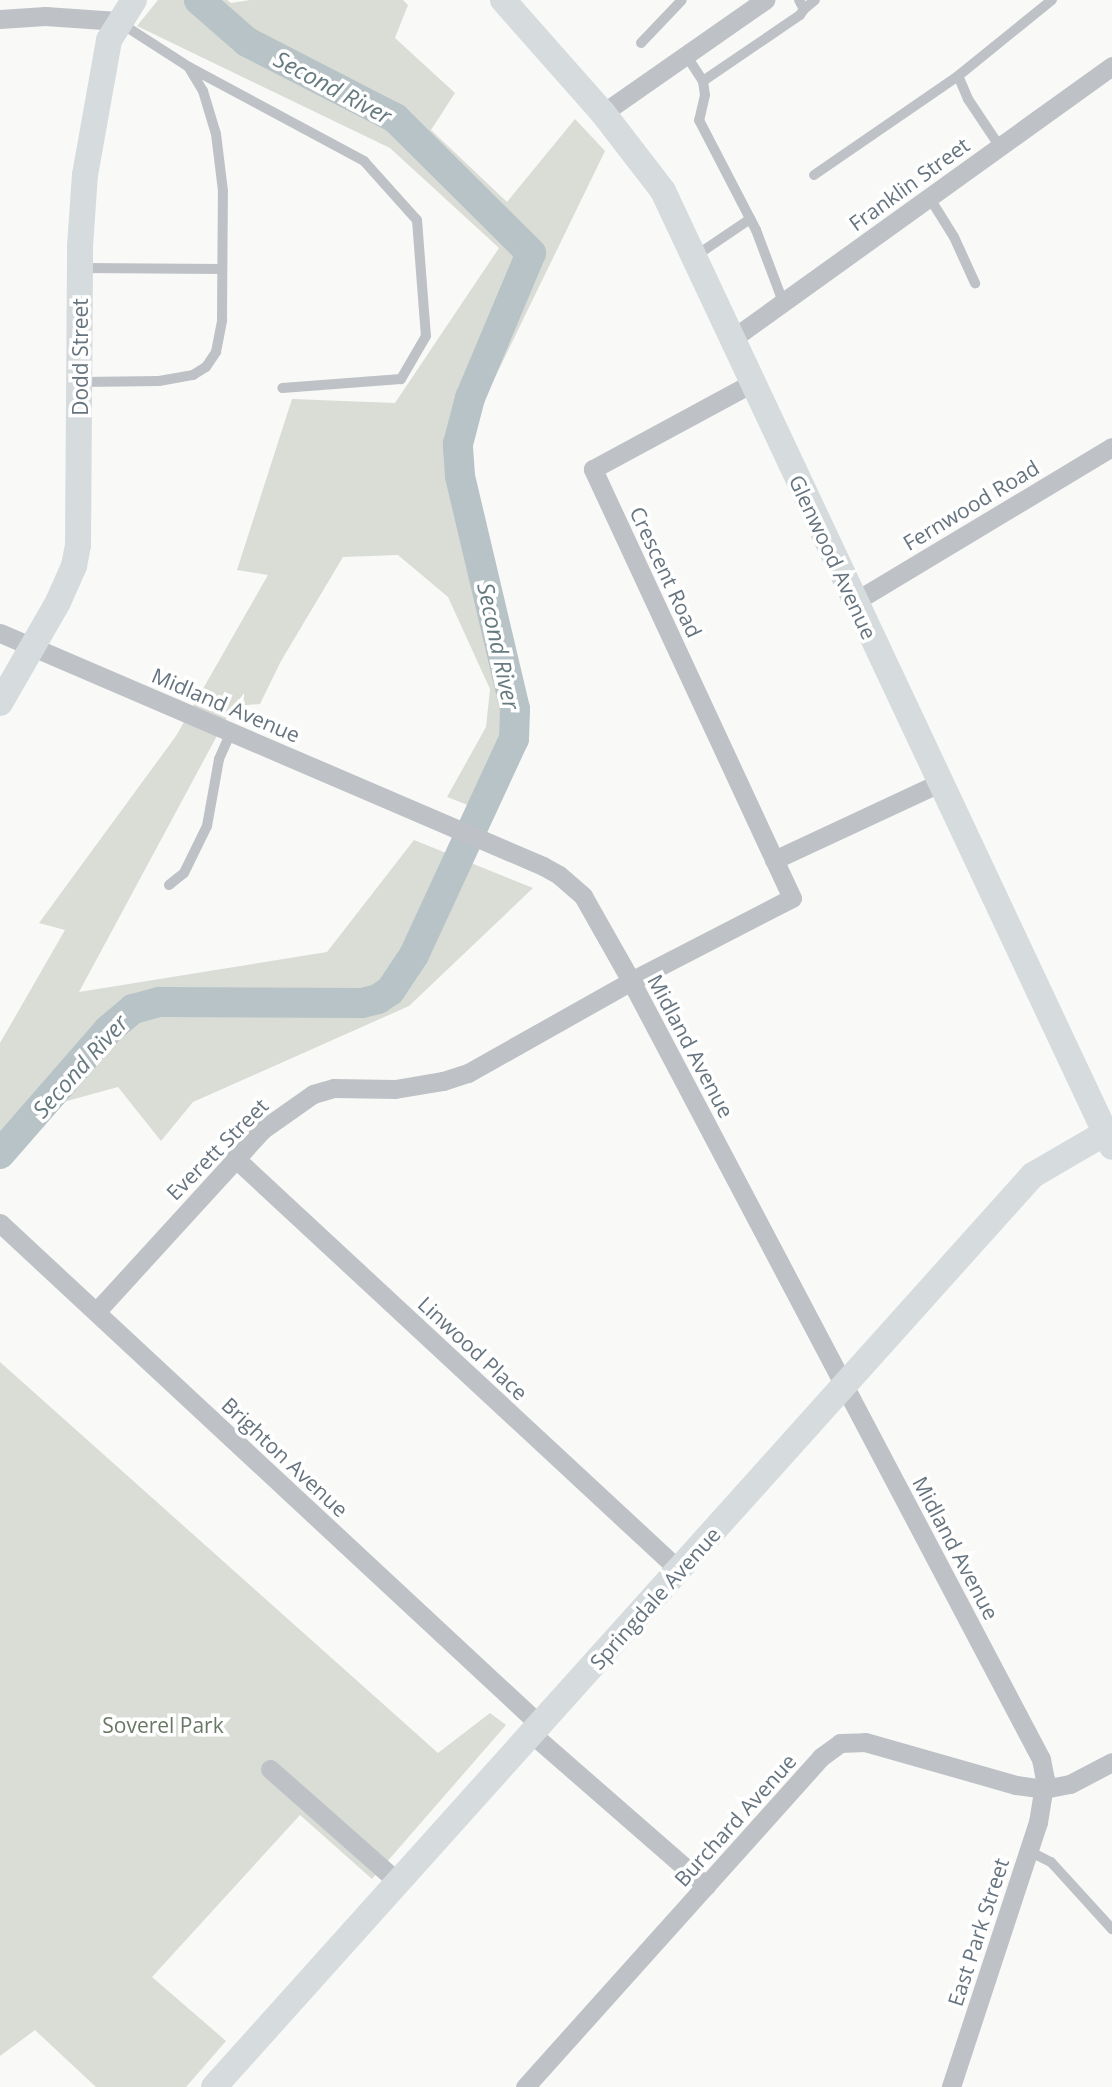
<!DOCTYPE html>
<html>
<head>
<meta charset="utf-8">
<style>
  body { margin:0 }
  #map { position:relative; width:1112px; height:2087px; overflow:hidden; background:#f9f9f7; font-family:"Open Sans",sans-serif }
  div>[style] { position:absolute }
  .green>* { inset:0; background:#d9ddd6 }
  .river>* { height:30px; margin:-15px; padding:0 15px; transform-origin:15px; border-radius:15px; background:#b7c3c6 }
  .lane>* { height:10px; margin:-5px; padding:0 5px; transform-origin:5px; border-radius:5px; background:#bec2c6 }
  .street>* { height:19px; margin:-9.5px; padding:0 9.5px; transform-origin:9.5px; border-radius:9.5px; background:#bec2c6 }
  .secondary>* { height:26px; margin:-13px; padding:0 13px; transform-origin:13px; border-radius:13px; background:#d6dbde }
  span { translate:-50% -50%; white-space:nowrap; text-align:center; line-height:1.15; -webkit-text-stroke:7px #fff; paint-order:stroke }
  .street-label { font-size:21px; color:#66747f }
  .park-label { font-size:21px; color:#687865 }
  .water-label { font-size:23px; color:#667a80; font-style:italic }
</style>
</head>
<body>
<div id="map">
  <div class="green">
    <div style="clip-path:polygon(158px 0,227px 0,231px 3px,250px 0,403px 0,408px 5px,395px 38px,455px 93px,431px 130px,507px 202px,575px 119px,605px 151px,466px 437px,520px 713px,478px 809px,447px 797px,486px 727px,490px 689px,448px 597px,398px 555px,343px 557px,281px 661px,260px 704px,233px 706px,79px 992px,327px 952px,414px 840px,533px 888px,409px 1006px,193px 1102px,161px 1141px,118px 1087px,56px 1104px,0 1167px,0 1043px,65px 930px,39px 923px,176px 736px,268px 575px,237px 570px,292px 399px,395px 403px,499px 248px,390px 148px,137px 26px)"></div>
    <div style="clip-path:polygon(0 1362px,438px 1753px,490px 1713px,506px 1725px,372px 1879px,300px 1815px,152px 1977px,226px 2041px,186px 2087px,96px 2087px,35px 2030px,0 2056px)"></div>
  </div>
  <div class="river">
    <div style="left:0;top:1154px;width:164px;rotate:-48.9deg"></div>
    <div style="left:108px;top:1030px;width:33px;rotate:-40deg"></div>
    <div style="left:133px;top:1009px;width:28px;rotate:-15deg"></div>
    <div style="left:160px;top:1002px;width:202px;rotate:0.3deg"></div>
    <div style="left:362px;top:1003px;width:16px;rotate:-14deg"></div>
    <div style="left:378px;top:999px;width:14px;rotate:-34deg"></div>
    <div style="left:390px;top:991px;width:43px;rotate:-56.3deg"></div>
    <div style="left:414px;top:955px;width:238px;rotate:-65.2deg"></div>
    <div style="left:514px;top:739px;width:30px;rotate:-88deg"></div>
    <div style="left:515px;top:709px;width:239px;rotate:-103.3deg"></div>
    <div style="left:460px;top:476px;width:32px;rotate:-94deg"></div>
    <div style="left:458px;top:444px;width:48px;rotate:-75.4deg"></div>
    <div style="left:470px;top:398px;width:157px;rotate:-67.2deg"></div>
    <div style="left:531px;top:253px;width:192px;rotate:-135.2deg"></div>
    <div style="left:395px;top:118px;width:166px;rotate:-152.8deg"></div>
    <div style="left:247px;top:42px;width:64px;rotate:-138.8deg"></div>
  </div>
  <div class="lane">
    <div style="left:804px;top:9px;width:14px;rotate:-39deg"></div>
    <div style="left:122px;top:24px;width:80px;rotate:32.7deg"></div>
    <div style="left:189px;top:67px;width:199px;rotate:28.2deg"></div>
    <div style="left:364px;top:161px;width:79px;rotate:48.1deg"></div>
    <div style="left:417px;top:220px;width:116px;rotate:85.6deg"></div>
    <div style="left:426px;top:336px;width:50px;rotate:120.2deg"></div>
    <div style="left:401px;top:379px;width:119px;rotate:175.7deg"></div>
    <div style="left:641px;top:43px;width:59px;rotate:-46.4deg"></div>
    <div style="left:686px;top:55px;width:31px;rotate:57deg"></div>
    <div style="left:703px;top:81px;width:14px;rotate:82deg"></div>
    <div style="left:705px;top:95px;width:26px;rotate:103deg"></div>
    <div style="left:699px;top:120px;width:124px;rotate:62.6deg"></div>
    <div style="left:756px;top:230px;width:77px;rotate:69.4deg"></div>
    <div style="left:703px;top:81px;width:117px;rotate:-34.2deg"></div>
    <div style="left:800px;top:15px;width:7px;rotate:-56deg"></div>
    <div style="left:804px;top:9px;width:10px;rotate:-119deg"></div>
    <div style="left:1000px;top:147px;width:58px;rotate:-123.7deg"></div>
    <div style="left:968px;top:99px;width:25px;rotate:-113deg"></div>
    <div style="left:958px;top:76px;width:121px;rotate:-39deg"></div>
    <div style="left:814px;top:175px;width:175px;rotate:-34.5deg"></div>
    <div style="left:929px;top:197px;width:47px;rotate:58deg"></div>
    <div style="left:954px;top:237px;width:51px;rotate:65.5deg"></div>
    <div style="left:694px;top:257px;width:68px;rotate:-34.2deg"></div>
    <div style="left:82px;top:268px;width:140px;rotate:0.4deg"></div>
    <div style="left:82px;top:382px;width:77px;rotate:-0.7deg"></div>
    <div style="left:159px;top:381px;width:35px;rotate:-10deg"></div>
    <div style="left:193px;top:375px;width:15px;rotate:-32deg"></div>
    <div style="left:206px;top:367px;width:18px;rotate:-56deg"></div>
    <div style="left:216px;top:352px;width:33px;rotate:-79deg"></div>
    <div style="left:222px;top:320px;width:129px;rotate:-89.6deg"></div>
    <div style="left:223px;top:191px;width:57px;rotate:-97deg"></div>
    <div style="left:216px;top:134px;width:45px;rotate:-106.8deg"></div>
    <div style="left:203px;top:91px;width:27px;rotate:-121deg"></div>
    <div style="left:169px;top:885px;width:19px;rotate:-39deg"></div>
    <div style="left:184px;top:873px;width:52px;rotate:-63.9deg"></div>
    <div style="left:207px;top:826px;width:68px;rotate:-79.8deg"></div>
    <div style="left:219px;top:759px;width:30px;rotate:-66deg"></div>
    <div style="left:1029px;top:1851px;width:25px;rotate:27deg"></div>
    <div style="left:1051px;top:1862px;width:91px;rotate:47.7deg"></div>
  </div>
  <div class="street">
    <div style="left:0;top:19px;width:45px;rotate:-3.8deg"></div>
    <div style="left:45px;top:16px;width:73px;rotate:3.9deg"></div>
    <div style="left:603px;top:113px;width:198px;rotate:-34.9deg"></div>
    <div style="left:732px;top:339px;width:468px;rotate:-35.7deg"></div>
    <div style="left:854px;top:602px;width:301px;rotate:-31deg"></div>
    <div style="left:0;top:633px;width:591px;rotate:23.22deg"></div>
    <div style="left:543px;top:866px;width:18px;rotate:29deg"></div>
    <div style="left:559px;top:875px;width:32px;rotate:41deg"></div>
    <div style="left:583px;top:896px;width:98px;rotate:60.5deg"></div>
    <div style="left:631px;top:981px;width:879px;rotate:62.21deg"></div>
    <div style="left:1041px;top:1759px;width:20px;rotate:79deg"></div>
    <div style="left:1045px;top:1779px;width:44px;rotate:99.2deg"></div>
    <div style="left:1038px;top:1822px;width:279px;rotate:108.2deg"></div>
    <div style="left:774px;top:860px;width:182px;rotate:-25deg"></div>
    <div style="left:235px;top:1158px;width:607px;rotate:42.86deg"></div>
    <div style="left:0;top:1223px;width:737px;rotate:42.91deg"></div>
    <div style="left:96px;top:1312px;width:246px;rotate:-47.6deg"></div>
    <div style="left:262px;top:1130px;width:62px;rotate:-35.2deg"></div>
    <div style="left:313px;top:1094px;width:22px;rotate:-16deg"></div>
    <div style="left:334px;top:1088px;width:61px;rotate:0.9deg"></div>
    <div style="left:395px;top:1089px;width:49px;rotate:-9.5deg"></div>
    <div style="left:443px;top:1081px;width:26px;rotate:-18deg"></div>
    <div style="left:468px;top:1073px;width:187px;rotate:-29.4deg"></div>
    <div style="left:631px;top:981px;width:181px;rotate:-27.3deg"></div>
    <div style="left:792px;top:898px;width:473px;rotate:-114.9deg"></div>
    <div style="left:593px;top:469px;width:181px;rotate:-28.4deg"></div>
    <div style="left:532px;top:1734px;width:231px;rotate:41.1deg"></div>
    <div style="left:270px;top:1769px;width:172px;rotate:41.5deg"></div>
    <div style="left:525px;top:2087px;width:443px;rotate:-48.1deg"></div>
    <div style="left:821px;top:1757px;width:24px;rotate:-36deg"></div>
    <div style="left:840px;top:1743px;width:25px;rotate:-2deg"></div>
    <div style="left:865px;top:1742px;width:157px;rotate:15.9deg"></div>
    <div style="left:1016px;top:1785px;width:28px;rotate:8deg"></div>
    <div style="left:1044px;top:1789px;width:26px;rotate:-11deg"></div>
    <div style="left:1070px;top:1784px;width:47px;rotate:-27.6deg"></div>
  </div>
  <div class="secondary">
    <div style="left:503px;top:0;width:151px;rotate:48.5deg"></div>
    <div style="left:603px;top:113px;width:98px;rotate:52.4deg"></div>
    <div style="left:663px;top:191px;width:1056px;rotate:64.84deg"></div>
    <div style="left:0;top:703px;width:116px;rotate:-60.1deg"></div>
    <div style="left:58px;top:602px;width:39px;rotate:-66deg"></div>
    <div style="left:74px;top:566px;width:21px;rotate:-79deg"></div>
    <div style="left:78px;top:545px;width:299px;rotate:-89.6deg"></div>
    <div style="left:80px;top:246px;width:71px;rotate:-86deg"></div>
    <div style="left:85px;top:175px;width:137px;rotate:-79.9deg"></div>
    <div style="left:109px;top:40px;width:47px;rotate:-58deg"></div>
    <div style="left:214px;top:2087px;width:1226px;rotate:-48.08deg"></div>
    <div style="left:1033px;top:1175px;width:91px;rotate:-30.2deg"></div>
  </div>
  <div class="street-label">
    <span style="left:909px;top:184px;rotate:-36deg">Franklin Street</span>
    <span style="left:80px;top:357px;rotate:-90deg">Dodd Street</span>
    <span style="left:971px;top:505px;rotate:-31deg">Fernwood Road</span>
    <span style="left:833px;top:557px;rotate:65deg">Glenwood Avenue</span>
    <span style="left:666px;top:572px;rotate:65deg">Crescent Road</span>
    <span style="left:226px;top:705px;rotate:23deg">Midland Avenue</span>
    <span style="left:691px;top:1046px;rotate:62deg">Midland Avenue</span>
    <span style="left:217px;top:1149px;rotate:-45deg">Everett Street</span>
    <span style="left:473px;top:1348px;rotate:43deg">Linwood Place</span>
    <span style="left:285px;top:1457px;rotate:43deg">Brighton Avenue</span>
    <span style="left:956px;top:1548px;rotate:62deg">Midland Avenue</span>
    <span style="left:655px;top:1598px;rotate:-48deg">Springdale Avenue</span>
    <span style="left:735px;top:1820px;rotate:-48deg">Burchard Avenue</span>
    <span style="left:978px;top:1932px;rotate:-72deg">East Park Street</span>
  </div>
  <div class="park-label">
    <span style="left:163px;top:1725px">Soverel Park</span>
  </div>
  <div class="water-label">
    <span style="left:333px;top:87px;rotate:28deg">Second River</span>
    <span style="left:499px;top:646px;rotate:78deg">Second River</span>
    <span style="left:80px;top:1066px;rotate:-48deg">Second River</span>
  </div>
</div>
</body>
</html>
